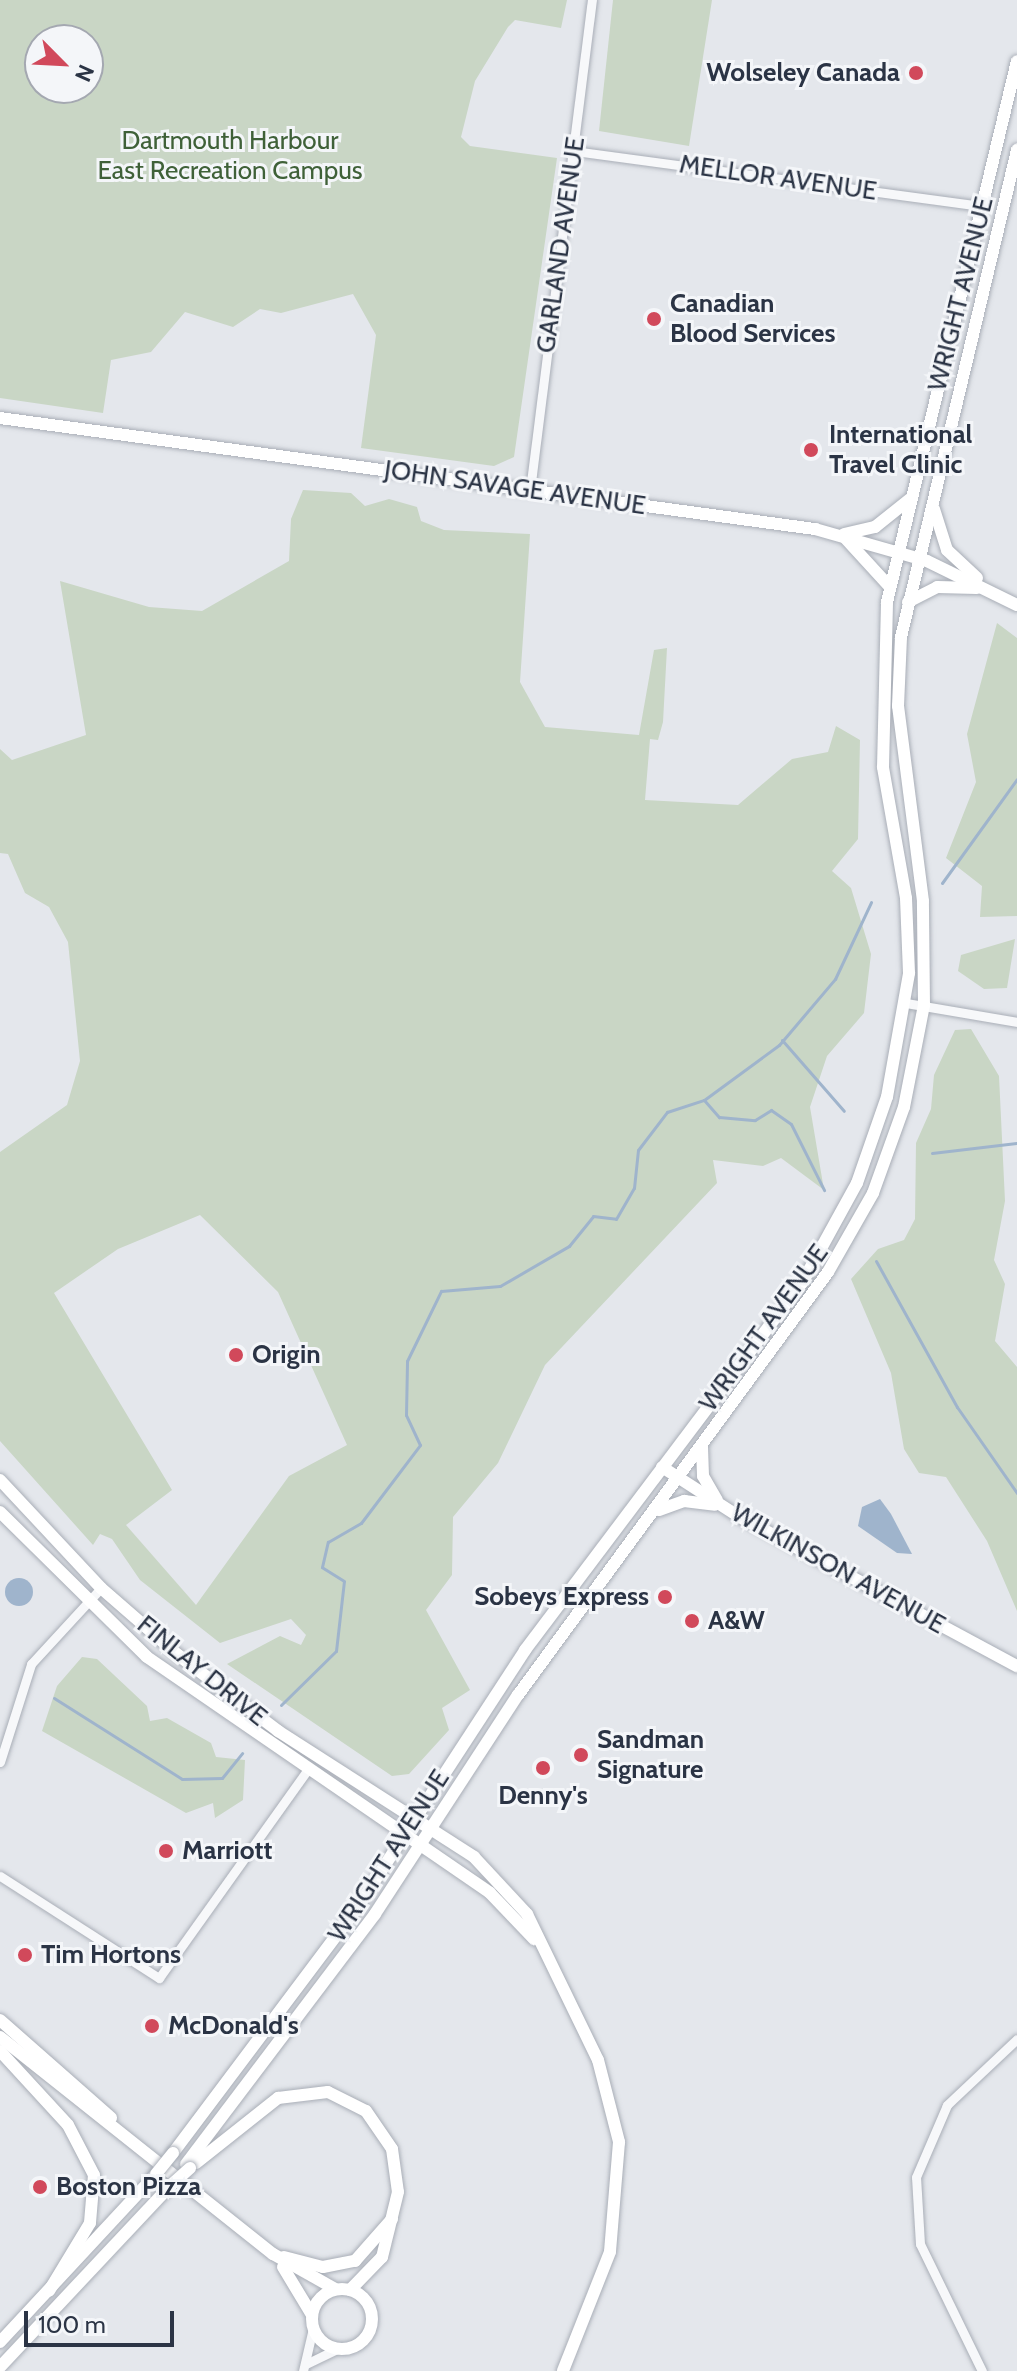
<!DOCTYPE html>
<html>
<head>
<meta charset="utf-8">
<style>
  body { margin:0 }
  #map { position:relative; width:1017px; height:2371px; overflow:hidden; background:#e4e7ec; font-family:Cabin,sans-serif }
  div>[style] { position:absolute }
  .green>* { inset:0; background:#c9d6c5 }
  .water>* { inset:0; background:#9fb4cc }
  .round { border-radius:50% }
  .stream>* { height:3px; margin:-1.5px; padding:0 1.5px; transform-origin:1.5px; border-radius:1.5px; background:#9fb4cc }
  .roads { filter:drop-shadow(0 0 2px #a9aeb7) drop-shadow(0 0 2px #a9aeb7) }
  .street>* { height:9px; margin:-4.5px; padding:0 4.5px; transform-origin:4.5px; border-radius:4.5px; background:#f7f8fa }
  .secondary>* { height:12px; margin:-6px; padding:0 6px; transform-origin:6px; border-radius:6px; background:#fff }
  .secondary>.ring { margin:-6px; padding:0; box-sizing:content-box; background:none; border:12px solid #fff; border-radius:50% }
  .bridges { filter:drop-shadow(0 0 2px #a9aeb7) drop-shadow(0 0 2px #a9aeb7) }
  .secondary-bridge>* { height:12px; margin:-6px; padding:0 6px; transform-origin:6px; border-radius:6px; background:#fff }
  .dots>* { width:22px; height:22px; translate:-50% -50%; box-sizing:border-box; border:4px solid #f4f6f9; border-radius:50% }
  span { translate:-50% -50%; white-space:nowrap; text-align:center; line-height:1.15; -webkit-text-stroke:6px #f4f6f9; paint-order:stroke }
  .poi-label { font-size:26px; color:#2b3445; font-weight:700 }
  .right { translate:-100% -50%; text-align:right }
  .left { translate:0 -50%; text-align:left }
  .park-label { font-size:26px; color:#3f6138 }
  .street-label { font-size:26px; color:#2b3445 }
  .north { position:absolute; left:24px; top:24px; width:80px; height:80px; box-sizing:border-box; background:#f4f6f9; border:2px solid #a4a8b1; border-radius:50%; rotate:114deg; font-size:22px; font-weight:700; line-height:32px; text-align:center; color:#2b3445 }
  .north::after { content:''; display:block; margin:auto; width:28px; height:36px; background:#d1495b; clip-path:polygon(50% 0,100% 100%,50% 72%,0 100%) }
  .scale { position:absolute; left:24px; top:2311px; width:150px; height:36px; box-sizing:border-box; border:4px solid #2b3445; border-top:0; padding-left:10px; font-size:24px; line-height:28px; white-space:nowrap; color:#2b3445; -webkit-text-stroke:6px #f4f6f9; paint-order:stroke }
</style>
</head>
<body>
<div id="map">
  <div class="green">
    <div style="clip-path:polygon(evenodd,0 0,567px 0,561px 28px,515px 20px,508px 27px,475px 81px,461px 137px,470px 146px,557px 158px,514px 457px,494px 466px,361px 448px,376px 335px,353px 294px,281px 313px,260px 309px,233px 327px,185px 312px,151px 352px,111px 360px,103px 413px,0 398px,0 0,40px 40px,88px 40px,88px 88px,40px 88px,40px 40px)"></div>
    <div style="clip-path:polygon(613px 0,712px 0,689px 146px,599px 131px)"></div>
    <div style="clip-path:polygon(evenodd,303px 490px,351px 493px,365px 506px,389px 499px,417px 507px,421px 521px,444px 530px,530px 534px,520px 682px,545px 727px,639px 735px,654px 650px,667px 648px,663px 722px,658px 740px,650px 739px,645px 800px,738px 805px,792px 759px,828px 752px,836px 726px,860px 740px,858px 839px,832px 871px,851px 888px,871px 954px,864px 1013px,827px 1056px,810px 1107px,824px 1190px,781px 1158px,763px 1166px,713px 1160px,717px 1183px,545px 1365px,498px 1463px,453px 1517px,452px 1575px,426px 1610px,470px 1690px,442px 1708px,449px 1730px,409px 1774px,392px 1776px,227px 1664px,280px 1636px,301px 1645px,306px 1635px,291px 1619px,220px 1643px,140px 1580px,112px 1539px,100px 1534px,93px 1545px,0 1441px,0 1152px,67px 1105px,80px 1061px,68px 942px,49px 907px,25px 893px,8px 854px,0 853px,0 749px,12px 760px,86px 735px,60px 581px,149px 607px,202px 611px,289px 561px,291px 519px,303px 490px,200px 1215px,278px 1292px,347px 1445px,289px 1476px,196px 1605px,126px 1525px,172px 1490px,54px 1293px,118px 1249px,200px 1215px)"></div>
    <div style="clip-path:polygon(997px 623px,1017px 638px,1017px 916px,980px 917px,982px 886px,946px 858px,976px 782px,967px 734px)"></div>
    <div style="clip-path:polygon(1015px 939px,1007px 988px,984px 989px,958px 971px,961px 955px)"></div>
    <div style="clip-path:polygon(971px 1029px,999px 1076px,1005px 1201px,994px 1260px,1005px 1284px,995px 1341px,1017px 1367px,1017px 1611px,987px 1541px,946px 1477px,919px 1473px,904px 1449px,891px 1373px,851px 1279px,878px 1249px,904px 1240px,915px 1219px,916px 1143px,931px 1109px,934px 1075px,955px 1030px)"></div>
    <div style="clip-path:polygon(82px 1657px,97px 1659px,147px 1706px,150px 1721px,167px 1718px,211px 1743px,216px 1757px,245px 1760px,243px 1800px,215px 1818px,213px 1803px,186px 1813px,42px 1731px,57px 1686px)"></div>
  </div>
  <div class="water">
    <div style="clip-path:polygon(880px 1499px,891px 1514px,912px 1554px,897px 1553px,858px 1526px,862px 1507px)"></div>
    <div class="round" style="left:5px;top:1578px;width:28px;height:28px"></div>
  </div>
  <div class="stream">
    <div style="left:942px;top:883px;width:128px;rotate:-54.2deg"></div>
    <div style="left:782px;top:1040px;width:94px;rotate:48.9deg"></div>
    <div style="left:704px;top:1100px;width:23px;rotate:49deg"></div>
    <div style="left:719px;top:1117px;width:36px;rotate:5deg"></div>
    <div style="left:755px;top:1120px;width:19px;rotate:-32deg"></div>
    <div style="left:771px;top:1110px;width:24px;rotate:35deg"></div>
    <div style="left:791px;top:1124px;width:74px;rotate:63.4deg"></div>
    <div style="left:932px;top:1153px;width:85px;rotate:-6.8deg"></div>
    <div style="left:876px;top:1261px;width:167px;rotate:61deg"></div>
    <div style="left:957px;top:1407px;width:105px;rotate:55.1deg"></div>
    <div style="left:54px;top:1698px;width:151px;rotate:32.3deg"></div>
    <div style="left:182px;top:1779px;width:40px;rotate:-1.4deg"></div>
    <div style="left:222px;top:1778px;width:32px;rotate:-51deg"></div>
    <div style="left:281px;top:1705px;width:77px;rotate:-44.5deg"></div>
    <div style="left:336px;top:1651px;width:70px;rotate:-83.5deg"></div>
    <div style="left:344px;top:1581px;width:26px;rotate:-148deg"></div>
    <div style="left:322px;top:1567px;width:26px;rotate:-77deg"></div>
    <div style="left:328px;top:1542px;width:38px;rotate:-30deg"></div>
    <div style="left:361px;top:1523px;width:98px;rotate:-52.9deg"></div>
    <div style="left:420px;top:1445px;width:33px;rotate:-115deg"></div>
    <div style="left:406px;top:1415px;width:54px;rotate:-88.9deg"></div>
    <div style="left:407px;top:1361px;width:78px;rotate:-64.1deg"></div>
    <div style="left:441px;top:1291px;width:59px;rotate:-4.8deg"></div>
    <div style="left:500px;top:1286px;width:80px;rotate:-30.1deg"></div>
    <div style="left:569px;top:1246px;width:38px;rotate:-51deg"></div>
    <div style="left:593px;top:1216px;width:23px;rotate:7deg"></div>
    <div style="left:616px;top:1219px;width:36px;rotate:-60deg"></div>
    <div style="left:634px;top:1188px;width:38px;rotate:-84deg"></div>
    <div style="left:638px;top:1150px;width:48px;rotate:-52.7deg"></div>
    <div style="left:667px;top:1112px;width:39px;rotate:-18deg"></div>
    <div style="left:704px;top:1100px;width:93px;rotate:-36.3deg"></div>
    <div style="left:779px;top:1045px;width:87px;rotate:-49.7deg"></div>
    <div style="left:835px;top:979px;width:85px;rotate:-64.9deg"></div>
  </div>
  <div class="roads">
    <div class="street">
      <div style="left:574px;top:151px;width:412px;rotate:7.7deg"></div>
      <div style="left:530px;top:490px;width:494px;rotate:-82.8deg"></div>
      <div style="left:906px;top:1003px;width:113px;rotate:9.7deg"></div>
      <div style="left:0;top:1762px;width:103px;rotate:-72.4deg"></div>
      <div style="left:31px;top:1664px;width:103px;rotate:-47.4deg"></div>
      <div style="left:0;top:1876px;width:189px;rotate:32.7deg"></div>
      <div style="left:159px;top:1978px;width:253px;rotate:-54.5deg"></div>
      <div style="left:306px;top:2364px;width:34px;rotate:-26deg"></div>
      <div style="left:303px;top:2371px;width:44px;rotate:-76.9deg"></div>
      <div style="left:982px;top:2371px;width:141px;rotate:-116deg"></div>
      <div style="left:920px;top:2244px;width:67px;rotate:-93.4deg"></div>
      <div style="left:916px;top:2177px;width:78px;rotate:-66.7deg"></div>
      <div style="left:947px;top:2105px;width:96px;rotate:-43.3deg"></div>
    </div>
    <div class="secondary">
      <div style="left:0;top:418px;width:823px;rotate:7.76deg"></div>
      <div style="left:815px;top:529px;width:116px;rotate:15.9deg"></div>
      <div style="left:927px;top:561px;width:100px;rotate:26.1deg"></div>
      <div style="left:934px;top:509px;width:43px;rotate:72.4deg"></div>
      <div style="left:947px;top:550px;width:41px;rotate:43deg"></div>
      <div style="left:844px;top:534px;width:32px;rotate:-13deg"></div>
      <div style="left:875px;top:527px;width:45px;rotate:-38.7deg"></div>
      <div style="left:846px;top:539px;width:64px;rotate:47.5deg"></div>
      <div style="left:908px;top:602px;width:33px;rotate:-27deg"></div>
      <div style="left:937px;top:587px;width:40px;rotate:1.4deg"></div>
      <div style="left:702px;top:1447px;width:29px;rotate:88deg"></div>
      <div style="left:703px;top:1476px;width:28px;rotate:60deg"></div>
      <div style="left:662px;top:1467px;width:90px;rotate:32.8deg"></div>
      <div style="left:738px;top:1516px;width:317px;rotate:28.3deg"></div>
      <div style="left:0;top:1480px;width:148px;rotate:46.9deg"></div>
      <div style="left:101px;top:1588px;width:102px;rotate:41deg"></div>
      <div style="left:178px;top:1655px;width:126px;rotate:37.2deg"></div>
      <div style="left:278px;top:1731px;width:233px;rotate:32.7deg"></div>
      <div style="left:474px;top:1857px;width:78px;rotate:47.1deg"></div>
      <div style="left:527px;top:1914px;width:162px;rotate:64.1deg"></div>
      <div style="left:598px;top:2060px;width:85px;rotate:75.6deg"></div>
      <div style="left:619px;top:2142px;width:110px;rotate:94.7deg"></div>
      <div style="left:610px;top:2252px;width:128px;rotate:111.6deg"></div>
      <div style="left:659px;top:1510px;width:27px;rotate:-20deg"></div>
      <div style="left:684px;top:1501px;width:31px;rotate:7deg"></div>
      <div style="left:0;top:1512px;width:206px;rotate:44.6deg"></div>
      <div style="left:147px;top:1657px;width:416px;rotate:34.5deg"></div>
      <div style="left:490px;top:1893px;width:64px;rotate:46.3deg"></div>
      <div style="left:0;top:2020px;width:148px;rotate:41.4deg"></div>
      <div style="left:0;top:2037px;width:349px;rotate:38.5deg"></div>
      <div style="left:273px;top:2254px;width:71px;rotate:29.4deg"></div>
      <div style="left:0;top:2051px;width:100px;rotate:47.4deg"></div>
      <div style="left:68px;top:2125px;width:56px;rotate:62.5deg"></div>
      <div style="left:94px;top:2175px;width:48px;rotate:94.8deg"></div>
      <div style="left:90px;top:2223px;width:79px;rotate:121.1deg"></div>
      <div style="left:173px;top:2153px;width:306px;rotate:-53.1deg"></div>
      <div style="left:357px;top:1908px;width:308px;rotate:-56.9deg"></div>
      <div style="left:525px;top:1650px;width:460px;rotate:-53deg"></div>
      <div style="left:802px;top:1283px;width:114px;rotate:-61.2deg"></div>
      <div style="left:857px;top:1183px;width:91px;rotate:-70.8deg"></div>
      <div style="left:887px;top:1097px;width:126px;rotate:-79.9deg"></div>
      <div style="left:909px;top:973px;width:75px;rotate:-92.3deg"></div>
      <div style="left:906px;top:898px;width:133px;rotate:-100deg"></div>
      <div style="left:883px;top:767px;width:165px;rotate:-88.6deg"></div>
      <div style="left:887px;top:602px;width:556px;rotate:-76.49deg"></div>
      <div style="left:196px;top:2163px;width:105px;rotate:-38.4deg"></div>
      <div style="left:278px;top:2098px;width:50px;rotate:-6.8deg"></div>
      <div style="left:328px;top:2092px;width:42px;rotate:26.6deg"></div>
      <div style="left:366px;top:2111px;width:46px;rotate:55.6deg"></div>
      <div style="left:392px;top:2149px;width:43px;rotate:82.1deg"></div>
      <div style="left:398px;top:2192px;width:67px;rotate:103.8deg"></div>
      <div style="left:382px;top:2257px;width:46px;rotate:134.1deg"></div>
      <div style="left:186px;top:2164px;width:313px;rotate:-52.9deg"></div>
      <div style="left:375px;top:1914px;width:262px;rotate:-56.9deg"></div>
      <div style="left:518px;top:1695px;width:524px;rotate:-53.76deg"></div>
      <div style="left:828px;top:1272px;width:91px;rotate:-60.3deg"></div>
      <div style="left:873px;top:1193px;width:91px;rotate:-70.2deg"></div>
      <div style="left:904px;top:1107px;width:104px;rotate:-78.9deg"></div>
      <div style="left:924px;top:1005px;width:104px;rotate:-90.6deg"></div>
      <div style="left:923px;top:901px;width:197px;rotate:-97.3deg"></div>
      <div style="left:898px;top:706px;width:69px;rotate:-87.5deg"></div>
      <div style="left:901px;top:637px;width:501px;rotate:-76.6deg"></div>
      <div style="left:284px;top:2257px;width:40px;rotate:14.4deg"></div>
      <div style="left:323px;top:2267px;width:33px;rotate:-11deg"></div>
      <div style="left:355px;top:2261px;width:56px;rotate:-48.6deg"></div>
      <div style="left:283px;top:2267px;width:56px;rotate:58.9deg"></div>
      <div class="ring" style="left:312px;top:2289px;width:48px;height:48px"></div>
      <div style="left:0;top:2342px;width:229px;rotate:-47.1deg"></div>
      <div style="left:0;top:2367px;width:248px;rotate:-46.8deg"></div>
    </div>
  </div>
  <div class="bridges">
    <div class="secondary-bridge">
      <div style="left:156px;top:2174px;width:27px;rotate:-51deg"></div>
      <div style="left:170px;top:2186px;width:27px;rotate:-42deg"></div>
    </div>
  </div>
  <div class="dots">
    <div style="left:916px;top:73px;background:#d1495b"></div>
    <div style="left:654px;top:319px;background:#d1495b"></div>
    <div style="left:811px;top:450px;background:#d1495b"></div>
    <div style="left:236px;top:1355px;background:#d1495b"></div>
    <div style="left:665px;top:1597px;background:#d1495b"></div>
    <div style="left:692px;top:1621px;background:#d1495b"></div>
    <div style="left:581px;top:1755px;background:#d1495b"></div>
    <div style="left:543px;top:1768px;background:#d1495b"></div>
    <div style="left:166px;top:1851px;background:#d1495b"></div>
    <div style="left:25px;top:1955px;background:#d1495b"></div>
    <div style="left:152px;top:2026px;background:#d1495b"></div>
    <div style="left:40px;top:2187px;background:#d1495b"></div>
  </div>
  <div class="poi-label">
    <span class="right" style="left:900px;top:73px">Wolseley Canada</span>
    <span class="left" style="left:670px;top:319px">Canadian<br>Blood Services</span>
    <span class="left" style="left:829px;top:450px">International<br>Travel Clinic</span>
    <span class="left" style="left:252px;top:1355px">Origin</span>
    <span class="right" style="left:649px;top:1597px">Sobeys Express</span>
    <span class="left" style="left:708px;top:1621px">A&amp;W</span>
    <span class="left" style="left:597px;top:1755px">Sandman<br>Signature</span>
    <span style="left:543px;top:1796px">Denny's</span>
    <span class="left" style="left:182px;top:1851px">Marriott</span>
    <span class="left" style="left:41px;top:1955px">Tim Hortons</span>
    <span class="left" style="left:168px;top:2026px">McDonald's</span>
    <span class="left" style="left:56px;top:2187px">Boston Pizza</span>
  </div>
  <div class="park-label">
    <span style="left:230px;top:156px">Dartmouth Harbour<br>East Recreation Campus</span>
  </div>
  <div class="street-label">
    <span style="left:778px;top:178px;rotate:8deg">MELLOR AVENUE</span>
    <span style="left:561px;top:245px;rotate:-82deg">GARLAND AVENUE</span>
    <span style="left:961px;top:294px;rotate:-76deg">WRIGHT AVENUE</span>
    <span style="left:515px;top:488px;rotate:8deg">JOHN SAVAGE AVENUE</span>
    <span style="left:764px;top:1328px;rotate:-54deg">WRIGHT AVENUE</span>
    <span style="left:838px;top:1569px;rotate:29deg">WILKINSON AVENUE</span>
    <span style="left:202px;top:1671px;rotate:39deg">FINLAY DRIVE</span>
    <span style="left:389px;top:1856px;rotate:-57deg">WRIGHT AVENUE</span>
  </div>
  <div class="north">N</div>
  <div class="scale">100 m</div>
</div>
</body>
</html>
